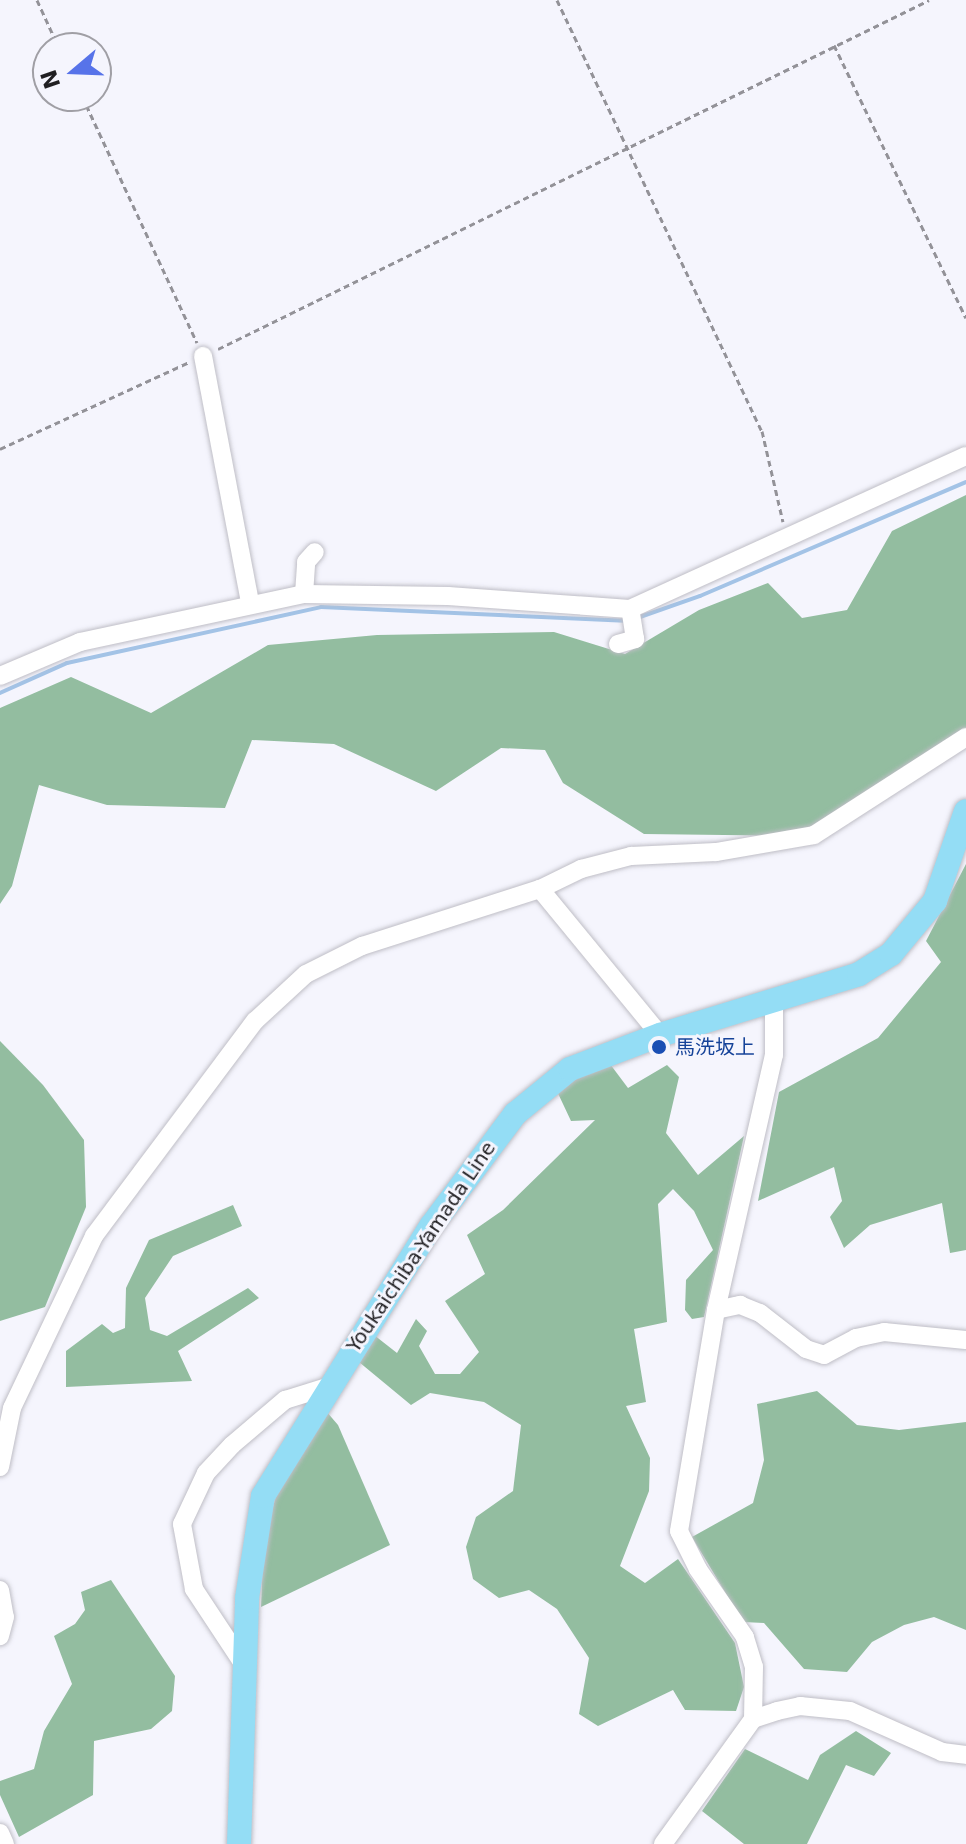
<!DOCTYPE html>
<html>
<head>
<meta charset="utf-8">
<style>
  body { margin:0 }
  #map { position:relative; width:966px; height:1844px; overflow:hidden; background:#f5f5fd; font-family:"DejaVu Sans","Noto Sans JP",sans-serif }
  div>[style] { position:absolute }
  .forest>* { inset:0; background:#93bda0 }
  .stream>* { height:4px; margin:-2px; padding:0 2px; transform-origin:2px; border-radius:2px; background:#a3c3e6 }
  .path>* { height:3px; margin-top:-1.5px; transform-origin:0; background:repeating-linear-gradient(90deg,#939298 0 6px,transparent 0 10px) }
  .roads { filter:drop-shadow(0 0 2px #bfbec6) drop-shadow(0 0 2px #bfbec6) }
  .minor>* { height:18px; margin:-9px; padding:0 9px; transform-origin:9px; border-radius:9px; background:#fff }
  .major>* { height:24px; margin:-12px; padding:0 12px; transform-origin:12px; border-radius:12px; background:#94ddf5 }
  .dots>* { width:22px; height:22px; translate:-50% -50%; box-sizing:border-box; border:4px solid #f5f5fd; border-radius:50% }
  span { translate:-50% -50%; white-space:nowrap; text-align:center; line-height:1.15; -webkit-text-stroke:6px #f5f5fd; paint-order:stroke }
  .transit-label { font-size:20px; color:#164399 }
  .left { translate:0 -50%; text-align:left }
  .street-label { font-size:20px; color:#201f22 }
  .north { position:absolute; left:32px; top:32px; width:80px; height:80px; box-sizing:border-box; background:#f5f5fd; border:2px solid #a09fa5; border-radius:50%; rotate:251deg; font-size:22px; font-weight:700; line-height:32px; text-align:center; color:#201f22 }
  .north::after { content:''; display:block; margin:auto; width:28px; height:36px; background:#5773e9; clip-path:polygon(50% 0,100% 100%,50% 72%,0 100%) }
</style>
</head>
<body>
<div id="map">
  <div class="forest">
    <div style="clip-path:polygon(966px 495px,966px 744px,807px 836px,644px 834px,563px 783px,545px 750px,501px 748px,436px 791px,334px 744px,252px 740px,225px 808px,107px 805px,39px 785px,12px 886px,0 904px,0 708px,71px 677px,151px 713px,268px 645px,377px 635px,554px 632px,625px 654px,699px 610px,768px 583px,802px 618px,847px 610px,892px 531px)"></div>
    <div style="clip-path:polygon(966px 864px,966px 1250px,950px 1253px,942px 1203px,870px 1225px,844px 1248px,830px 1217px,842px 1201px,834px 1167px,758px 1201px,779px 1092px,878px 1038px,941px 962px,926px 941px)"></div>
    <div style="clip-path:polygon(0 1041px,43px 1085px,84px 1140px,86px 1207px,45px 1307px,0 1321px)"></div>
    <div style="clip-path:polygon(610px 1064px,628px 1088px,667px 1065px,679px 1077px,666px 1133px,698px 1175px,744px 1136px,704px 1317px,692px 1319px,685px 1310px,686px 1280px,713px 1250px,694px 1211px,673px 1189px,658px 1204px,667px 1322px,634px 1329px,646px 1402px,626px 1406px,650px 1458px,649px 1491px,620px 1566px,645px 1583px,678px 1559px,735px 1643px,744px 1687px,736px 1711px,685px 1710px,673px 1690px,598px 1726px,579px 1714px,589px 1658px,557px 1609px,529px 1590px,499px 1598px,473px 1579px,466px 1547px,476px 1517px,513px 1491px,521px 1425px,484px 1402px,430px 1393px,411px 1405px,359px 1362px,374px 1335px,397px 1353px,416px 1319px,427px 1331px,419px 1346px,435px 1374px,460px 1374px,479px 1352px,445px 1301px,485px 1274px,467px 1235px,503px 1210px,595px 1120px,571px 1121px,555px 1087px)"></div>
    <div style="clip-path:polygon(233px 1205px,242px 1226px,173px 1256px,145px 1298px,150px 1330px,167px 1336px,248px 1288px,259px 1298px,178px 1351px,192px 1381px,66px 1387px,66px 1351px,102px 1324px,113px 1333px,125px 1328px,126px 1288px,149px 1240px)"></div>
    <div style="clip-path:polygon(817px 1391px,857px 1425px,899px 1430px,966px 1422px,966px 1630px,934px 1617px,904px 1625px,872px 1642px,847px 1672px,804px 1669px,764px 1623px,743px 1622px,692px 1537px,753px 1503px,764px 1460px,757px 1404px)"></div>
    <div style="clip-path:polygon(326px 1411px,338px 1425px,390px 1545px,261px 1607px,264px 1537px,279px 1487px)"></div>
    <div style="clip-path:polygon(111px 1580px,175px 1676px,172px 1711px,151px 1729px,94px 1741px,93px 1795px,19px 1837px,0 1795px,0 1781px,34px 1769px,44px 1731px,72px 1684px,54px 1636px,75px 1624px,85px 1610px,81px 1592px)"></div>
    <div style="clip-path:polygon(856px 1731px,891px 1753px,874px 1776px,846px 1765px,807px 1844px,744px 1844px,702px 1811px,745px 1749px,808px 1780px,820px 1755px)"></div>
  </div>
  <div class="stream">
    <div style="left:637px;top:618px;width:67px;rotate:-19.2deg"></div>
    <div style="left:700px;top:596px;width:289px;rotate:-23.2deg"></div>
    <div style="left:0;top:693px;width:73px;rotate:-24.1deg"></div>
    <div style="left:67px;top:663px;width:260px;rotate:-12.4deg"></div>
    <div style="left:321px;top:607px;width:304px;rotate:2.6deg"></div>
  </div>
  <div class="path">
    <div style="left:37px;top:0;width:53px;rotate:65.4deg"></div>
    <div style="left:557px;top:0;width:477px;rotate:64.6deg"></div>
    <div style="left:762px;top:431px;width:93px;rotate:77deg"></div>
    <div style="left:834px;top:45px;width:303px;rotate:64.2deg"></div>
    <div style="left:82px;top:96px;width:272px;rotate:65deg"></div>
    <div style="left:218px;top:349px;width:792px;rotate:-26.14deg"></div>
    <div style="left:0;top:449px;width:208px;rotate:-24.7deg"></div>
  </div>
  <div class="roads">
    <div class="minor">
      <div style="left:203px;top:356px;width:251px;rotate:79.2deg"></div>
      <div style="left:304px;top:594px;width:32px;rotate:-86deg"></div>
      <div style="left:306px;top:562px;width:13px;rotate:-48deg"></div>
      <div style="left:618px;top:644px;width:18px;rotate:-16deg"></div>
      <div style="left:635px;top:639px;width:30px;rotate:-99deg"></div>
      <div style="left:0;top:676px;width:87px;rotate:-23deg"></div>
      <div style="left:80px;top:642px;width:229px;rotate:-12.1deg"></div>
      <div style="left:304px;top:594px;width:144px;rotate:0.8deg"></div>
      <div style="left:448px;top:596px;width:182px;rotate:4.1deg"></div>
      <div style="left:630px;top:609px;width:369px;rotate:-24.5deg"></div>
      <div style="left:540px;top:889px;width:189px;rotate:50.6deg"></div>
      <div style="left:716px;top:1310px;width:25px;rotate:-12deg"></div>
      <div style="left:740px;top:1305px;width:22px;rotate:22deg"></div>
      <div style="left:760px;top:1313px;width:58px;rotate:38deg"></div>
      <div style="left:806px;top:1349px;width:19px;rotate:18deg"></div>
      <div style="left:824px;top:1355px;width:36px;rotate:-28deg"></div>
      <div style="left:856px;top:1338px;width:29px;rotate:-12deg"></div>
      <div style="left:884px;top:1332px;width:82px;rotate:5.6deg"></div>
      <div style="left:0;top:1467px;width:60px;rotate:-78.5deg"></div>
      <div style="left:12px;top:1408px;width:191px;rotate:-64.5deg"></div>
      <div style="left:94px;top:1236px;width:269px;rotate:-53.2deg"></div>
      <div style="left:255px;top:1021px;width:69px;rotate:-42.7deg"></div>
      <div style="left:306px;top:974px;width:63px;rotate:-26.6deg"></div>
      <div style="left:362px;top:946px;width:187px;rotate:-17.8deg"></div>
      <div style="left:540px;top:889px;width:46px;rotate:-26deg"></div>
      <div style="left:581px;top:869px;width:52px;rotate:-14.6deg"></div>
      <div style="left:631px;top:856px;width:85px;rotate:-2.7deg"></div>
      <div style="left:716px;top:852px;width:99px;rotate:-9.8deg"></div>
      <div style="left:814px;top:835px;width:181px;rotate:-32.8deg"></div>
      <div style="left:0;top:1590px;width:27px;rotate:80deg"></div>
      <div style="left:5px;top:1617px;width:20px;rotate:105deg"></div>
      <div style="left:246px;top:1668px;width:95px;rotate:-123.4deg"></div>
      <div style="left:194px;top:1589px;width:66px;rotate:-100.5deg"></div>
      <div style="left:182px;top:1524px;width:56px;rotate:-64.8deg"></div>
      <div style="left:206px;top:1473px;width:38px;rotate:-47deg"></div>
      <div style="left:232px;top:1445px;width:70px;rotate:-40.3deg"></div>
      <div style="left:285px;top:1400px;width:47px;rotate:-17.3deg"></div>
      <div style="left:753px;top:1719px;width:52px;rotate:-88.9deg"></div>
      <div style="left:754px;top:1667px;width:31px;rotate:-107deg"></div>
      <div style="left:745px;top:1637px;width:83px;rotate:-124.7deg"></div>
      <div style="left:698px;top:1569px;width:42px;rotate:-116.6deg"></div>
      <div style="left:679px;top:1531px;width:224px;rotate:-80.5deg"></div>
      <div style="left:716px;top:1310px;width:262px;rotate:-77.2deg"></div>
      <div style="left:774px;top:1055px;width:53px;rotate:-90deg"></div>
      <div style="left:0;top:1833px;width:12px;rotate:66deg"></div>
      <div style="left:663px;top:1844px;width:154px;rotate:-54.2deg"></div>
      <div style="left:753px;top:1719px;width:25px;rotate:-18deg"></div>
      <div style="left:777px;top:1711px;width:24px;rotate:-12deg"></div>
      <div style="left:800px;top:1706px;width:50px;rotate:5.7deg"></div>
      <div style="left:850px;top:1711px;width:101px;rotate:24deg"></div>
      <div style="left:942px;top:1752px;width:24px;rotate:7deg"></div>
    </div>
    <div class="major">
      <div style="left:239px;top:1844px;width:246px;rotate:-88.1deg"></div>
      <div style="left:247px;top:1598px;width:103px;rotate:-81.1deg"></div>
      <div style="left:263px;top:1496px;width:319px;rotate:-58.1deg"></div>
      <div style="left:432px;top:1225px;width:139px;rotate:-53.2deg"></div>
      <div style="left:515px;top:1114px;width:71px;rotate:-39.3deg"></div>
      <div style="left:570px;top:1069px;width:96px;rotate:-20.7deg"></div>
      <div style="left:660px;top:1035px;width:208px;rotate:-17deg"></div>
      <div style="left:859px;top:974px;width:38px;rotate:-32deg"></div>
      <div style="left:891px;top:954px;width:69px;rotate:-50.3deg"></div>
      <div style="left:935px;top:901px;width:95px;rotate:-71deg"></div>
    </div>
  </div>
  <div class="dots">
    <div style="left:659px;top:1047px;background:#1a4fb4"></div>
  </div>
  <div class="transit-label">
    <span class="left" style="left:675px;top:1047px">馬洗坂上</span>
  </div>
  <div class="street-label">
    <span style="left:421px;top:1247px;rotate:-56deg">Youkaichiba-Yamada Line</span>
  </div>
  <div class="north">N</div>
</div>
</body>
</html>
